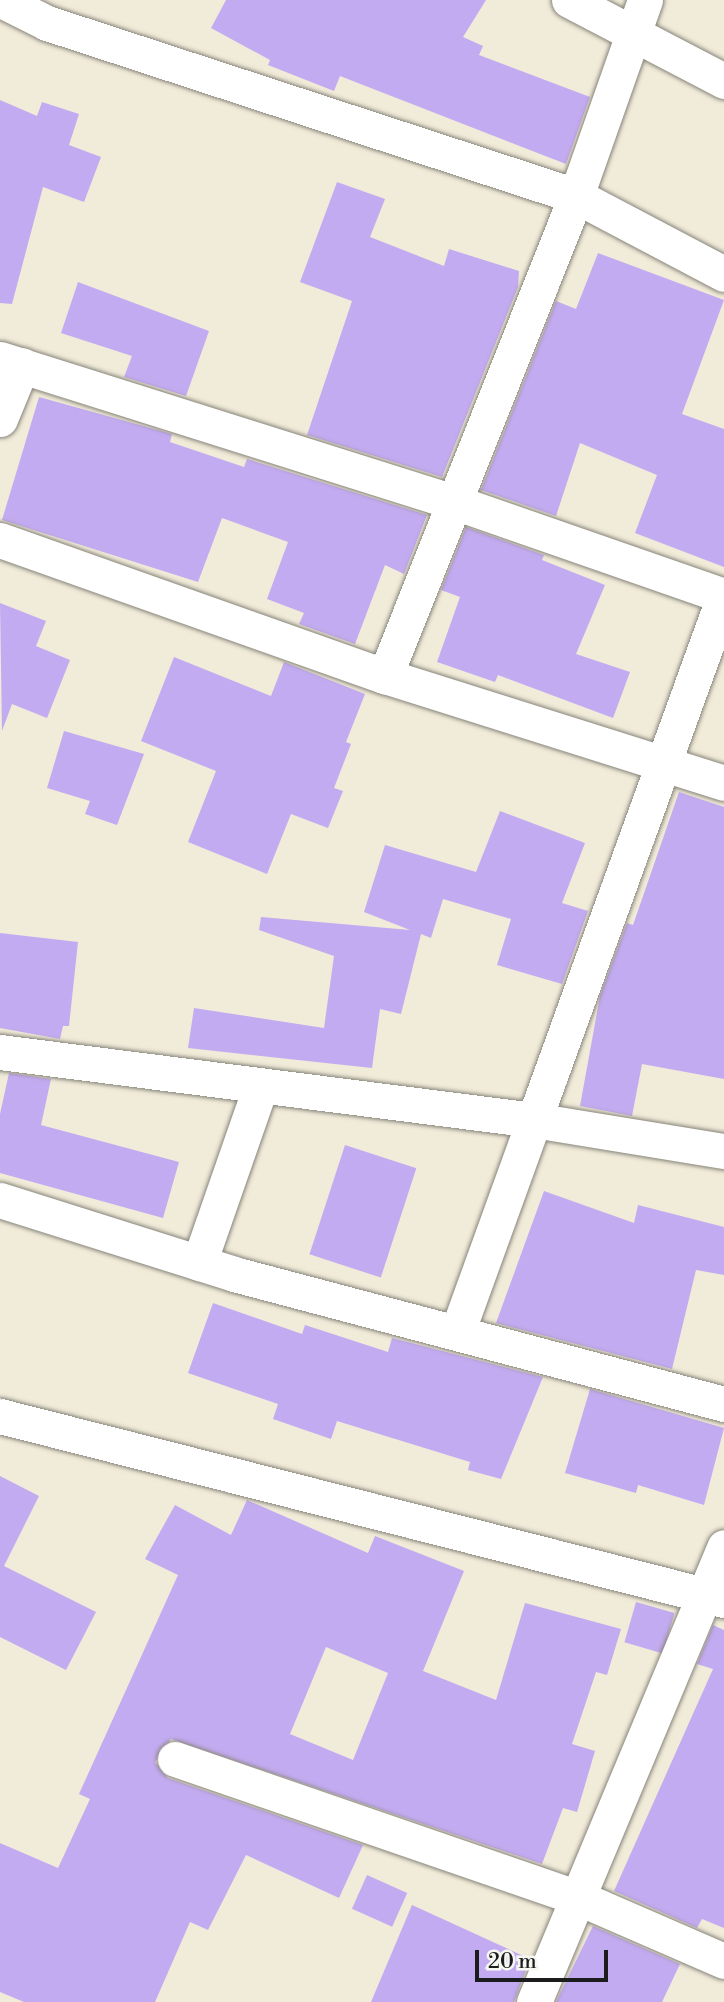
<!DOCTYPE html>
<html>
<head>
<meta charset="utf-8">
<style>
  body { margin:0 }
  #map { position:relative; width:724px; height:2002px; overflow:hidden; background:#f1ebd9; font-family:"Libre Bodoni",serif }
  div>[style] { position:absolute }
  .building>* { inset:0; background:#c3abf1; transform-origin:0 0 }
  .roads { filter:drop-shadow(0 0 2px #86847a) drop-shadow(0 0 2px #86847a) }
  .street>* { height:35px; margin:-17.5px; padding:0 17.5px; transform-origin:17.5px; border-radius:17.5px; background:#fff }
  span { translate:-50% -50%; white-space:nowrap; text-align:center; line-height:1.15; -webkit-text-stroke:6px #f6f6f2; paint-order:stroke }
  .scale { position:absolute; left:475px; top:1950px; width:133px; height:32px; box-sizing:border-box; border:4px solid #1c1c1c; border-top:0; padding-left:9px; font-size:21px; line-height:24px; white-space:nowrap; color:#1c1c1c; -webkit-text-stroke:5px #f6f6f2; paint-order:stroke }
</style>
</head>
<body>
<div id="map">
  <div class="building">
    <div style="clip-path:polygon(226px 0,486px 0,463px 37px,483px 46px,479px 55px,590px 97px,566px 164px,340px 76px,334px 91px,268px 65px,270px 60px,211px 28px)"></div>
    <div style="clip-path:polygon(0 100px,37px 116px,42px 102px,79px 114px,69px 145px,101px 157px,84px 202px,43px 187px,12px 304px,0 303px)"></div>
    <div style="clip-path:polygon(337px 182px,385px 199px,370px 237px,444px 266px,449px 249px,519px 271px,518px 287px,442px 477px,307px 435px,352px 301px,300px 282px)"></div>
    <div style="clip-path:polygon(598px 253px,724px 300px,682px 414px,724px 429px,724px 567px,635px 533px,657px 475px,580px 443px,556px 516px,481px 490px,556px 301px,576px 309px)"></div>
    <div style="clip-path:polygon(78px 282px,209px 331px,186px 396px,124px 377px,132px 356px,61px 333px)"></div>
    <div style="clip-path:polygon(39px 397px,172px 434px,170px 442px,244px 467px,247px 459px,427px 515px,404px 574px,385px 565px,355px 644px,299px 624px,304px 613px,267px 599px,288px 542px,222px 518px,198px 582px,2px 520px)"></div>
    <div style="clip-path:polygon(466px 527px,544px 555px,542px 560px,605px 585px,576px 654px,630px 672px,613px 718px,498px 675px,495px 682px,437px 662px,460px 597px,441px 590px)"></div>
    <div style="clip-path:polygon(0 603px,46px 621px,36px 646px,70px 660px,47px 718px,12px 704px,2px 731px)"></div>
    <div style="clip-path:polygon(174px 657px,271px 696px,284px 662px,365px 694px,346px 742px,351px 744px,334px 788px,343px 791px,328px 828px,291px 814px,267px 874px,188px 842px,216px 771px,141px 741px)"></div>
    <div style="clip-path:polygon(64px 731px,144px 754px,117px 825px,85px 814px,90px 801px,47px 788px)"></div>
    <div style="clip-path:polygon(679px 792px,724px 807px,724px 1079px,642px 1064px,632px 1116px,580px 1106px,600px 996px,627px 923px,633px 925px)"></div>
    <div style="clip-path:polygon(500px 811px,585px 843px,562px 903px,588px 911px,562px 984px,497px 965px,511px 919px,443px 899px,431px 938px,421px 934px,401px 1014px,380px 1009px,372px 1068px,188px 1048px,194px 1008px,324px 1028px,334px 956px,259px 930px,261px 917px,410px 930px,364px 912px,385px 845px,476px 872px)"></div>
    <div style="clip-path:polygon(0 933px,78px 942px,69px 1026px,63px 1026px,60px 1039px,0 1028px)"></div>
    <div style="clip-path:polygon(9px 1073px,51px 1079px,41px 1125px,179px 1162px,163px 1218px,0 1173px,0 1114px)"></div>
    <div style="left:345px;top:1145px;width:75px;height:115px;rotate:18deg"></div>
    <div style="clip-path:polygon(544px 1191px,634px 1223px,638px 1205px,724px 1227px,724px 1275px,696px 1270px,672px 1369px,496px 1323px)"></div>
    <div style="clip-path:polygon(213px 1303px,302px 1334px,305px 1325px,388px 1352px,392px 1338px,543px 1377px,501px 1479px,468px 1470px,470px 1462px,337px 1421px,331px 1439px,273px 1419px,278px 1404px,188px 1373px)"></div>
    <div style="clip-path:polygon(590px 1389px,724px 1428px,704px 1505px,638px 1485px,636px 1493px,565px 1473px)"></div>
    <div style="clip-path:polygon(0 1476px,39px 1496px,4px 1566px,96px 1612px,66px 1670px,0 1637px)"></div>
    <div style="clip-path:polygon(evenodd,247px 1500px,368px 1553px,375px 1536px,464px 1571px,423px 1671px,496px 1700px,525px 1603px,621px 1629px,607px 1675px,596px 1672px,572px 1744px,595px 1751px,577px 1812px,563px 1808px,542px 1864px,171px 1739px,155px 1762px,168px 1778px,363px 1845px,339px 1898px,246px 1855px,208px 1930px,190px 1922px,155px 2002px,24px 2002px,0 1992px,0 1843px,58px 1868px,90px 1799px,79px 1794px,178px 1575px,145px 1559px,175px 1505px,231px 1535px,247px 1500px,326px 1647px,388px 1673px,353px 1760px,290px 1734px,326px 1647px)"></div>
    <div style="left:636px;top:1602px;width:40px;height:42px;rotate:16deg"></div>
    <div style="clip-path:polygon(713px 1625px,724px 1630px,724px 1928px,702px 1919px,697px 1928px,614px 1891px,713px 1669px,697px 1664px)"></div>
    <div style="left:367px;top:1875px;width:44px;height:37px;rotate:24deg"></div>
    <div style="clip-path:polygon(412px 1905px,530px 1959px,514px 2002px,371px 2002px)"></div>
    <div style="clip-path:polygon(593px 1926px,680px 1964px,662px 2002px,556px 2002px)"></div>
  </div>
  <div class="roads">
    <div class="street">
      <div style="left:1px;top:0;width:51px;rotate:26.6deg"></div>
      <div style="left:47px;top:23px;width:557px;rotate:18.11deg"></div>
      <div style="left:576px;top:196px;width:167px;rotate:27.8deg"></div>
      <div style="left:569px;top:0;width:175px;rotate:27.6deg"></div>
      <div style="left:645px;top:0;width:208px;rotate:109.4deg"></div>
      <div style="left:576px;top:196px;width:517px;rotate:111.7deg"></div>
      <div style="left:385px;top:676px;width:355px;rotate:17.5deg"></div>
      <div style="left:0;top:359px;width:479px;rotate:17.5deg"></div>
      <div style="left:457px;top:503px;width:283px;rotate:19.2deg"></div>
      <div style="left:0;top:419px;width:58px;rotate:-67.8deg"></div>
      <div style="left:0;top:540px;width:408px;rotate:19.5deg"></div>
      <div style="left:0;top:1052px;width:538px;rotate:7.26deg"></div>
      <div style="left:534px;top:1120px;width:557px;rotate:-70.07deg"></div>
      <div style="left:0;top:1200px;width:245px;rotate:17.5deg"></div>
      <div style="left:234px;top:1274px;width:507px;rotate:14.86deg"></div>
      <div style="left:199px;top:1263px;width:185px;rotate:-70.8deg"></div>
      <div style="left:458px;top:1330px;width:223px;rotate:-70.1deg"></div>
      <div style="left:534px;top:1120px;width:193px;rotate:9.3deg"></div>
      <div style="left:0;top:1416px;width:747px;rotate:14.26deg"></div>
      <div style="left:175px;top:1759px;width:427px;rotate:19deg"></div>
      <div style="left:579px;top:1898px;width:158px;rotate:23.5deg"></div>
      <div style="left:534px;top:2002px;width:493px;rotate:-67.3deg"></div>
    </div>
  </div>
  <div class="scale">20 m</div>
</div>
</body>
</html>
